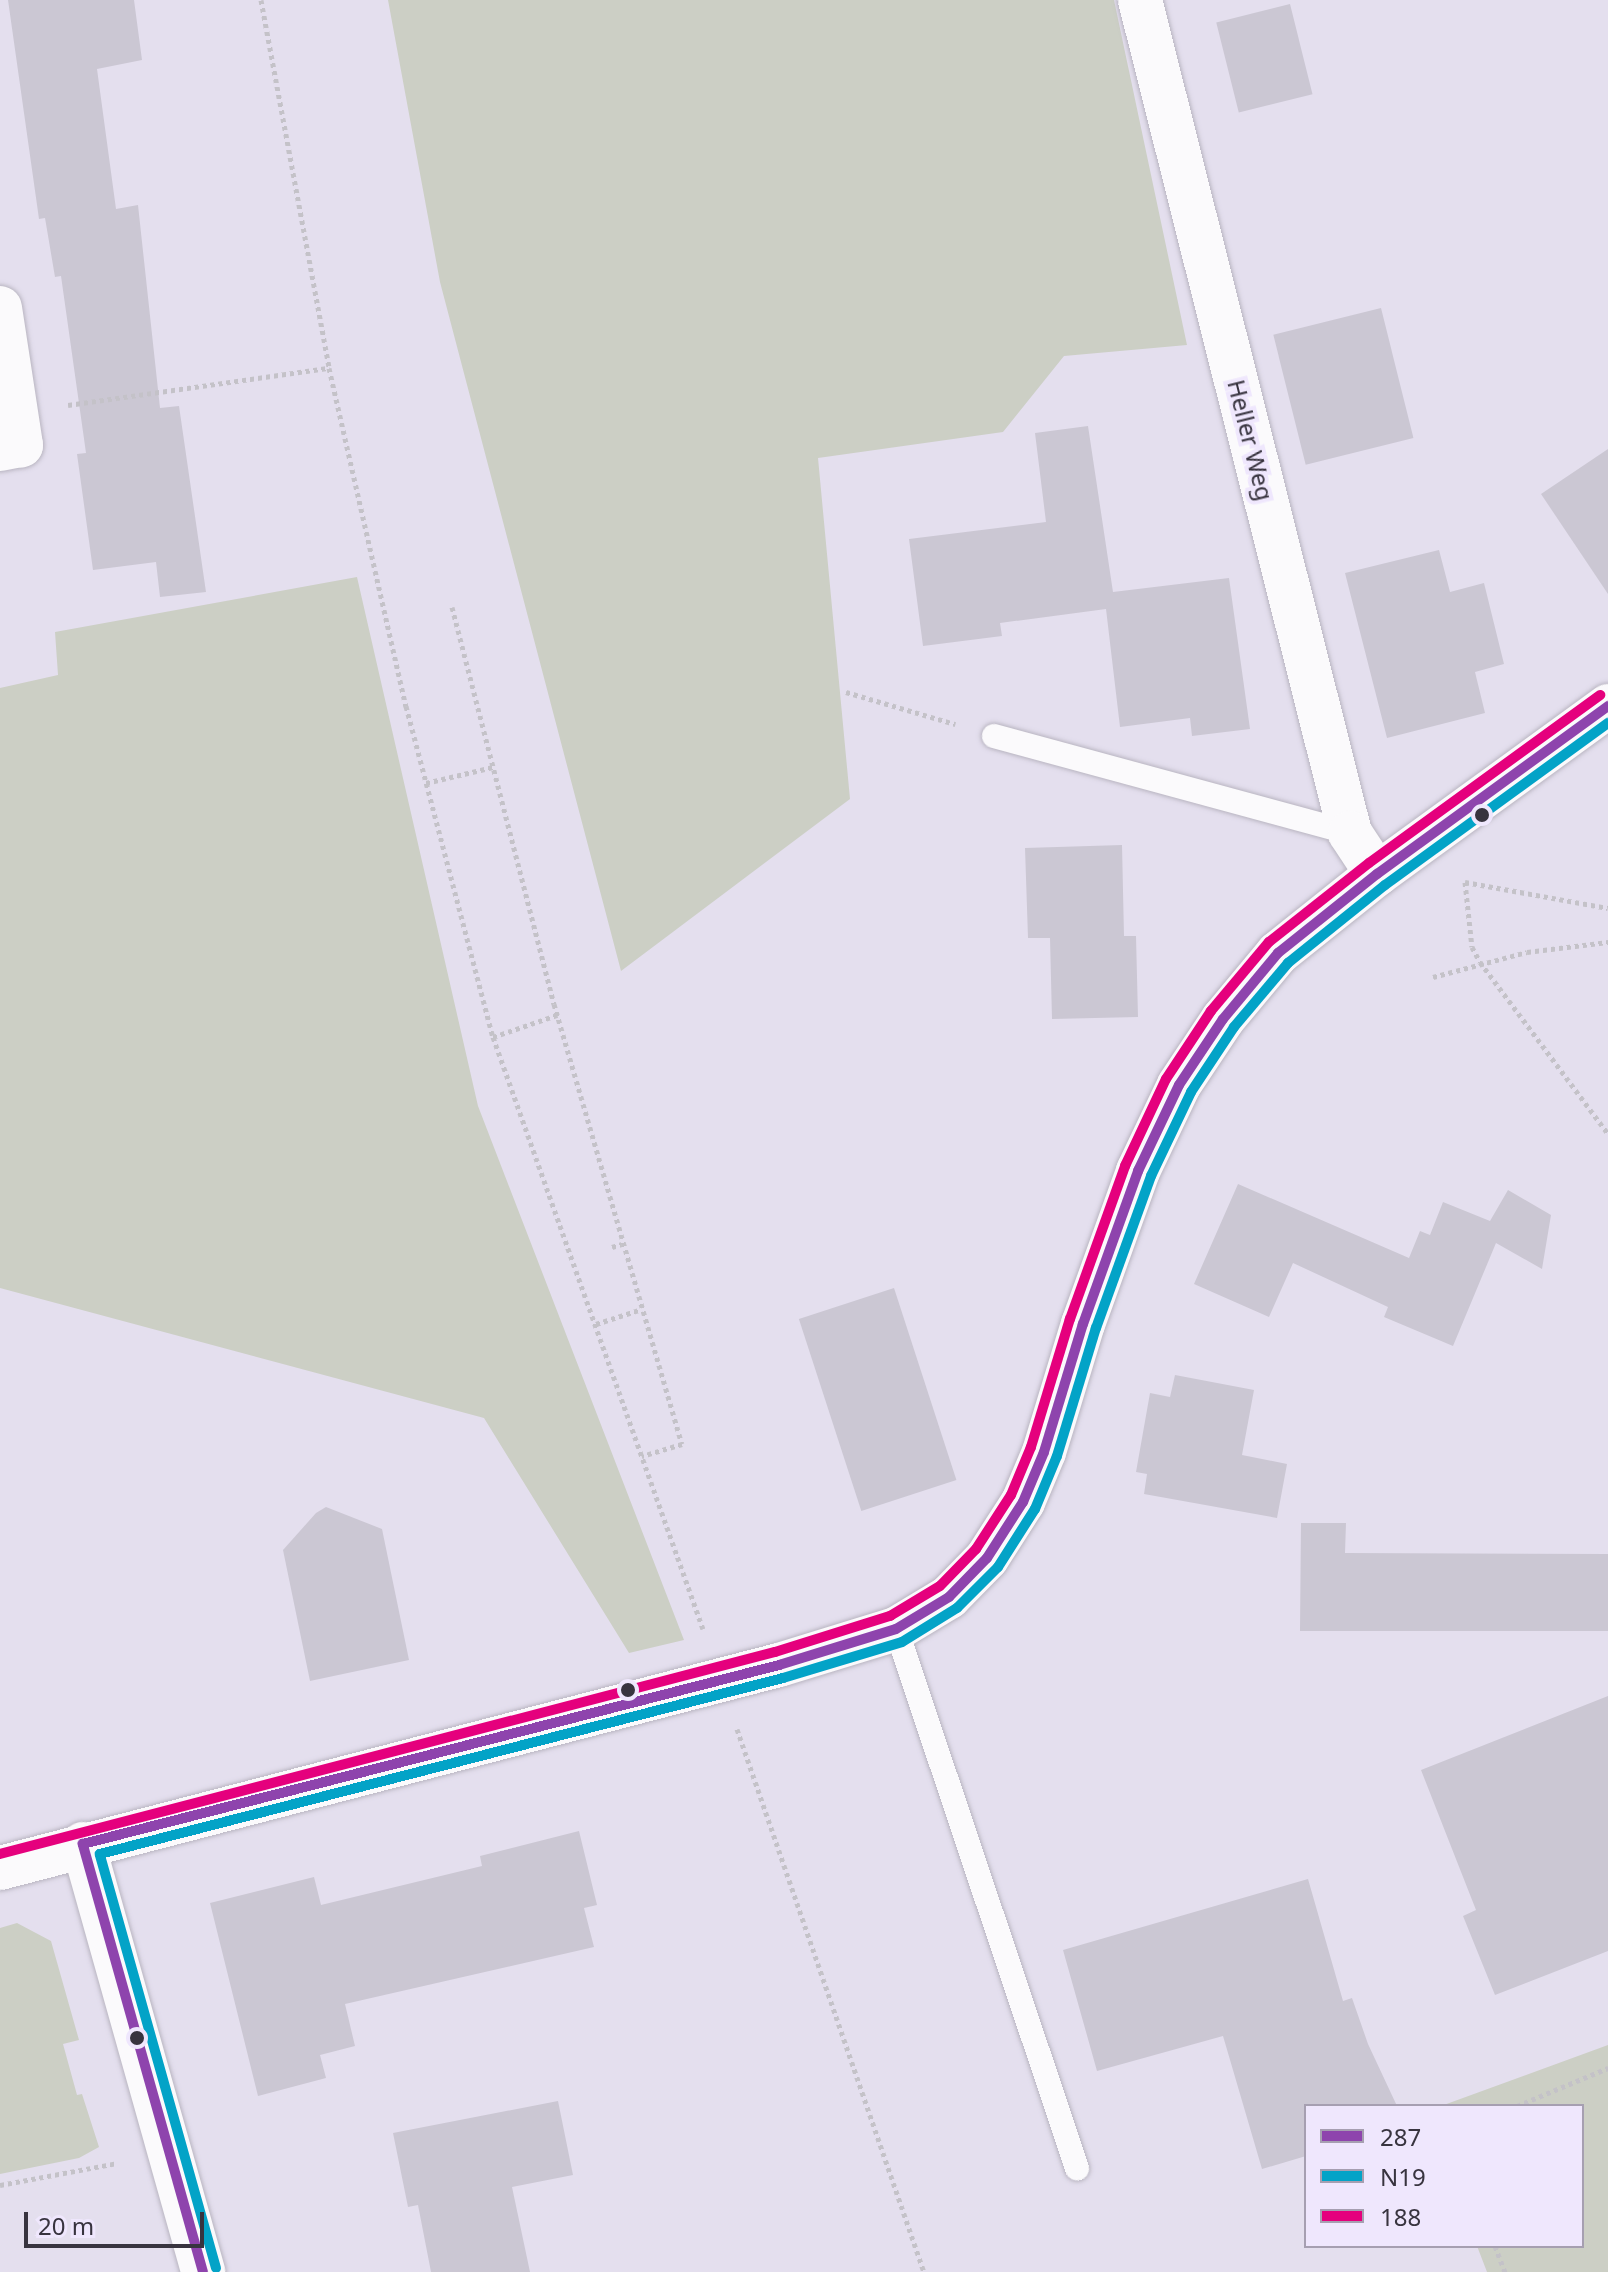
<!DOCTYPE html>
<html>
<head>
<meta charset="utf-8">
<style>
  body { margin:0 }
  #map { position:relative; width:1608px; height:2272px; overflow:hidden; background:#e4dfee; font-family:"Noto Sans",sans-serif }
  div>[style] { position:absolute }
  .green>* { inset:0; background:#cccfc5 }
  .building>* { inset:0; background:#cbc7d3; transform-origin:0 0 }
  .path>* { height:5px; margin-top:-2.5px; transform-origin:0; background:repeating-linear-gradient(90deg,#c4c2c8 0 4px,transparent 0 8px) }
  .roads { filter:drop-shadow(0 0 2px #b9b5c1) drop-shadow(0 0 2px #b9b5c1) }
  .lane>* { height:24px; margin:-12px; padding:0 12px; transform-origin:12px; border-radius:12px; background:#fbfafc }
  .street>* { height:44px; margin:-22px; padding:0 22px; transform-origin:22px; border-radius:22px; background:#fbfafc }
  .bus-1>* { height:10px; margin:-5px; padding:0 5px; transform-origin:5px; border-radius:5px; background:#8e44ad }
  .bus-2>* { height:10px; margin:-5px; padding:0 5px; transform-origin:5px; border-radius:5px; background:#03a3c7 }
  .bus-3>* { height:10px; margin:-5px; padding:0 5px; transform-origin:5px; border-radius:5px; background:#e5007d }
  .dots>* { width:22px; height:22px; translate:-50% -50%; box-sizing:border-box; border:4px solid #efe7fd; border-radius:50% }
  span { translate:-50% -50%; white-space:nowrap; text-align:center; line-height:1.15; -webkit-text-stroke:8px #efe7fd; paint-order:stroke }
  .street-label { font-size:24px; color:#38343f }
  .legend { position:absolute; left:1304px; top:2104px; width:280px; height:144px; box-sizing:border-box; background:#efe7fd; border:2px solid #a69fb1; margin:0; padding:10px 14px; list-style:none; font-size:24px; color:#38343f }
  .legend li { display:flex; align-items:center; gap:16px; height:40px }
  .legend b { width:40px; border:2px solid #a69fb1 }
  .scale { position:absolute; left:24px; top:2212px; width:180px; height:36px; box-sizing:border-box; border:4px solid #38343f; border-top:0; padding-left:10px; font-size:24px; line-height:28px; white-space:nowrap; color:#38343f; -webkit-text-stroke:6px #efe7fd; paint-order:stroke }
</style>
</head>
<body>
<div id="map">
  <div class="green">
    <div style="clip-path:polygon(388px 0,1114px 0,1187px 345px,1064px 356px,1003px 432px,818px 458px,850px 799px,621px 971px,440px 282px)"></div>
    <div style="clip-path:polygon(357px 577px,478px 1106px,684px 1640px,629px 1653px,484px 1418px,0 1288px,0 688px,58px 675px,55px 632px)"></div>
    <div style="clip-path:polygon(17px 1923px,51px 1941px,79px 2040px,63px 2044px,77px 2095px,82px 2094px,99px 2147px,79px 2158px,0 2174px,0 1928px)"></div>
    <div style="clip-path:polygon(1608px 2045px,1608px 2272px,1487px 2272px,1477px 2246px,1582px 2246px,1582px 2106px,1441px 2106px)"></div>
  </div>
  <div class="building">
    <div style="clip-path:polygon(8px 0,134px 0,142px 60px,97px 69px,116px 209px,138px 205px,160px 408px,179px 406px,206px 592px,160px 597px,156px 562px,93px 570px,77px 454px,86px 453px,61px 276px,55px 277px,45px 218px,39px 219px)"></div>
    <div style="left:1290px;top:4px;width:93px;height:76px;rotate:76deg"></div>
    <div style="left:1381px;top:308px;width:134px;height:111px;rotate:76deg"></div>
    <div style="clip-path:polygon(1088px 426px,1113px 592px,1229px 578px,1250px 729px,1192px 736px,1190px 718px,1120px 727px,1106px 609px,1000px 623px,1002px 636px,923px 646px,909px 539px,1046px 522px,1035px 433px)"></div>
    <div style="clip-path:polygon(1608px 449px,1608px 594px,1541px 494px)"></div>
    <div style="clip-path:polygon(1439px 550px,1450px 592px,1484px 583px,1504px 664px,1475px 672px,1485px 713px,1387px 738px,1345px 573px)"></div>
    <div style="clip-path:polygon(1122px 845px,1124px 936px,1136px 936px,1138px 1017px,1052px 1019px,1050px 938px,1028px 938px,1025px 848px)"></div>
    <div style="clip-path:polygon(1238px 1184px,1409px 1258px,1420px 1231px,1430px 1235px,1443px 1202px,1490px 1221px,1508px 1190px,1551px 1215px,1542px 1269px,1496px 1243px,1453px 1346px,1384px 1317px,1388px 1307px,1293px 1263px,1269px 1317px,1194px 1284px)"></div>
    <div style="left:894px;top:1288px;width:202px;height:100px;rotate:72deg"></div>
    <div style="clip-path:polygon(1175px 1375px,1254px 1390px,1242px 1455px,1287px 1464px,1277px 1518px,1144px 1494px,1147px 1474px,1136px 1472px,1150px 1393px,1170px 1397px)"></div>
    <div style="clip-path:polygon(326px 1507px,382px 1529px,409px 1660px,310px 1681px,283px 1550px,316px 1513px)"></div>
    <div style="clip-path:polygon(1301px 1523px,1346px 1523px,1345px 1553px,1608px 1554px,1608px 1631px,1300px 1631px)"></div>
    <div style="clip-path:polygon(1608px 1696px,1608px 1951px,1495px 1995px,1463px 1916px,1476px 1910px,1421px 1770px)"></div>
    <div style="clip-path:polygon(579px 1831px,597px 1905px,584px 1908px,594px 1947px,345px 2004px,355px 2046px,320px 2055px,326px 2078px,258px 2096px,210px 1903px,314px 1877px,321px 1905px,482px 1866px,480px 1856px)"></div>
    <div style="clip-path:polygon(1308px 1879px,1343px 2001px,1352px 1998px,1368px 2044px,1397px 2106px,1306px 2106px,1306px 2156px,1262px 2169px,1223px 2036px,1097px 2071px,1063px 1950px)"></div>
    <div style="clip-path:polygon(558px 2101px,573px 2175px,512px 2187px,530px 2272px,431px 2272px,418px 2205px,408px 2207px,393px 2133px)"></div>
  </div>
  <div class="path">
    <div style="left:261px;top:0;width:374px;rotate:79.5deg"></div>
    <div style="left:329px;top:368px;width:347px;rotate:77.2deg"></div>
    <div style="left:406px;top:706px;width:342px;rotate:75.3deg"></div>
    <div style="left:493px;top:1037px;width:628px;rotate:70.47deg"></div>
    <div style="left:68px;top:405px;width:264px;rotate:-8.1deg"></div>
    <div style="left:452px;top:607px;width:410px;rotate:75.6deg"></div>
    <div style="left:554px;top:1004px;width:458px;rotate:73.8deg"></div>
    <div style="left:682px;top:1444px;width:42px;rotate:163.3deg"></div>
    <div style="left:846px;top:692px;width:114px;rotate:16.4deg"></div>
    <div style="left:426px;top:783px;width:69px;rotate:-13.4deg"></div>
    <div style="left:1465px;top:882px;width:65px;rotate:83.9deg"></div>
    <div style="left:1472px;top:947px;width:17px;rotate:62deg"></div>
    <div style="left:1480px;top:962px;width:214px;rotate:53.3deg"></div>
    <div style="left:1465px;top:882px;width:145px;rotate:10.3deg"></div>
    <div style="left:1433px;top:977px;width:97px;rotate:-14.9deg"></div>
    <div style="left:1527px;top:952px;width:82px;rotate:-7deg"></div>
    <div style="left:493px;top:1037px;width:68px;rotate:-19deg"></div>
    <div style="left:612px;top:1247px;width:10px;rotate:-17deg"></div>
    <div style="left:596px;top:1324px;width:48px;rotate:-18.1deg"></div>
    <div style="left:737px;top:1729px;width:574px;rotate:71deg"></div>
    <div style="left:1517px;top:2106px;width:99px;rotate:-22.7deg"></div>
    <div style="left:0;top:2185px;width:119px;rotate:-10.6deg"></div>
    <div style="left:1495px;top:2246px;width:28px;rotate:69deg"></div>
  </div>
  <div class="roads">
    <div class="lane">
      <div style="left:994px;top:736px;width:369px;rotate:15.2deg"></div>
      <div style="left:896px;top:1629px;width:569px;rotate:71.44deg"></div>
    </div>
    <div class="street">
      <div style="left:1140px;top:0;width:859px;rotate:75.85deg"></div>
      <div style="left:1350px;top:833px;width:49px;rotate:56.6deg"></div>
      <div style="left:0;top:308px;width:139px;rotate:81.3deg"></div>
      <div style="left:21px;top:445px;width:21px;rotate:169deg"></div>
      <div style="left:83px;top:1844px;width:445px;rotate:74.3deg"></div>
      <div style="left:0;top:1868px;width:805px;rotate:-14.61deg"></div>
      <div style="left:779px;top:1665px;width:122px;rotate:-17.1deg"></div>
      <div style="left:896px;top:1629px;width:62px;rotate:-31.1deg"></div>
      <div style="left:949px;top:1597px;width:54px;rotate:-45.7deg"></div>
      <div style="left:987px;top:1558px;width:67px;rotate:-57.3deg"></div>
      <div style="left:1023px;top:1502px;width:54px;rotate:-67.2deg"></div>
      <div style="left:1044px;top:1452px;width:134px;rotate:-73.1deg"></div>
      <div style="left:1083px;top:1324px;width:163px;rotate:-70.2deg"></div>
      <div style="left:1138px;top:1171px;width:95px;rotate:-64.5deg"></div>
      <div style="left:1179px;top:1085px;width:79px;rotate:-56.3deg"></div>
      <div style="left:1223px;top:1019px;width:86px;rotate:-50.2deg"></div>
      <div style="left:1278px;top:953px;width:127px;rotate:-38.6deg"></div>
      <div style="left:1377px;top:874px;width:286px;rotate:-36deg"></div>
    </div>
  </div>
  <div class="bus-1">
    <div style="left:203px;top:2272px;width:445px;rotate:-105.7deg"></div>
    <div style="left:83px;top:1844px;width:719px;rotate:-14.42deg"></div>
    <div style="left:779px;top:1665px;width:122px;rotate:-17.1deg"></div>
    <div style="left:896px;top:1629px;width:62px;rotate:-31.1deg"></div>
    <div style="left:949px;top:1597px;width:54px;rotate:-45.7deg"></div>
    <div style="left:987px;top:1558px;width:67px;rotate:-57.3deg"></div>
    <div style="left:1023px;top:1502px;width:54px;rotate:-67.2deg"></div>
    <div style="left:1044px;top:1452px;width:134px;rotate:-73.1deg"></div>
    <div style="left:1083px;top:1324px;width:163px;rotate:-70.2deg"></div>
    <div style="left:1138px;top:1171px;width:95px;rotate:-64.5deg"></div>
    <div style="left:1179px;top:1085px;width:79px;rotate:-56.3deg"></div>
    <div style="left:1223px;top:1019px;width:86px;rotate:-50.2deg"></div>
    <div style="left:1278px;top:953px;width:127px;rotate:-38.6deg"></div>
    <div style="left:1377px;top:874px;width:286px;rotate:-36deg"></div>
  </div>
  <div class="bus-2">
    <div style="left:216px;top:2268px;width:430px;rotate:-105.7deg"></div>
    <div style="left:100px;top:1854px;width:705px;rotate:-14.45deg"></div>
    <div style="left:783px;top:1678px;width:124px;rotate:-16.8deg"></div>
    <div style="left:902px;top:1642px;width:65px;rotate:-31.7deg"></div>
    <div style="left:957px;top:1608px;width:58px;rotate:-45deg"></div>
    <div style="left:998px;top:1567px;width:69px;rotate:-57.5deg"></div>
    <div style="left:1035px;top:1509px;width:57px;rotate:-67.5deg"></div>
    <div style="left:1057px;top:1456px;width:134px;rotate:-73.1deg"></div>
    <div style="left:1096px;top:1328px;width:162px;rotate:-70.1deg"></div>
    <div style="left:1151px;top:1176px;width:93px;rotate:-64.5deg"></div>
    <div style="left:1191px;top:1092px;width:78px;rotate:-56.5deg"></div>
    <div style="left:1234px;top:1027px;width:84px;rotate:-49.8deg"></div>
    <div style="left:1288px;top:963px;width:124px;rotate:-38.8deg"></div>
    <div style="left:1385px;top:885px;width:276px;rotate:-36deg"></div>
  </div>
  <div class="bus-3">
    <div style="left:0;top:1854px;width:801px;rotate:-14.61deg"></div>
    <div style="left:775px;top:1652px;width:121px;rotate:-17.4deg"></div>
    <div style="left:890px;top:1616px;width:58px;rotate:-31deg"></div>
    <div style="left:940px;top:1586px;width:52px;rotate:-45.8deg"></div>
    <div style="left:976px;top:1549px;width:64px;rotate:-57.1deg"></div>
    <div style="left:1011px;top:1495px;width:52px;rotate:-67.4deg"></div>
    <div style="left:1031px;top:1447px;width:134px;rotate:-73.1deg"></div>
    <div style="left:1070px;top:1319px;width:163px;rotate:-70.2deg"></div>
    <div style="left:1125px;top:1166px;width:96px;rotate:-64.8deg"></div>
    <div style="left:1166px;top:1079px;width:82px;rotate:-56.5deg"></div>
    <div style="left:1211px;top:1011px;width:90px;rotate:-50deg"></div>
    <div style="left:1269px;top:942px;width:127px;rotate:-38.3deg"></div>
    <div style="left:1369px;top:863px;width:286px;rotate:-36deg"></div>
  </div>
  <div class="dots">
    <div style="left:1482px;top:815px;background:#38343f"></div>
    <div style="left:628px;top:1690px;background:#38343f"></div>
    <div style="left:137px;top:2038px;background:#38343f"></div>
  </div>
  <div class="street-label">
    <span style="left:1251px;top:440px;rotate:76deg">Heller Weg</span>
  </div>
  <ul class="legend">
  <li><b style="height:10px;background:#8e44ad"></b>287</li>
  <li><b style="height:10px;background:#03a3c7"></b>N19</li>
  <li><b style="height:10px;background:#e5007d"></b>188</li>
  </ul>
  <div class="scale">20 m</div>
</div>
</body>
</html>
